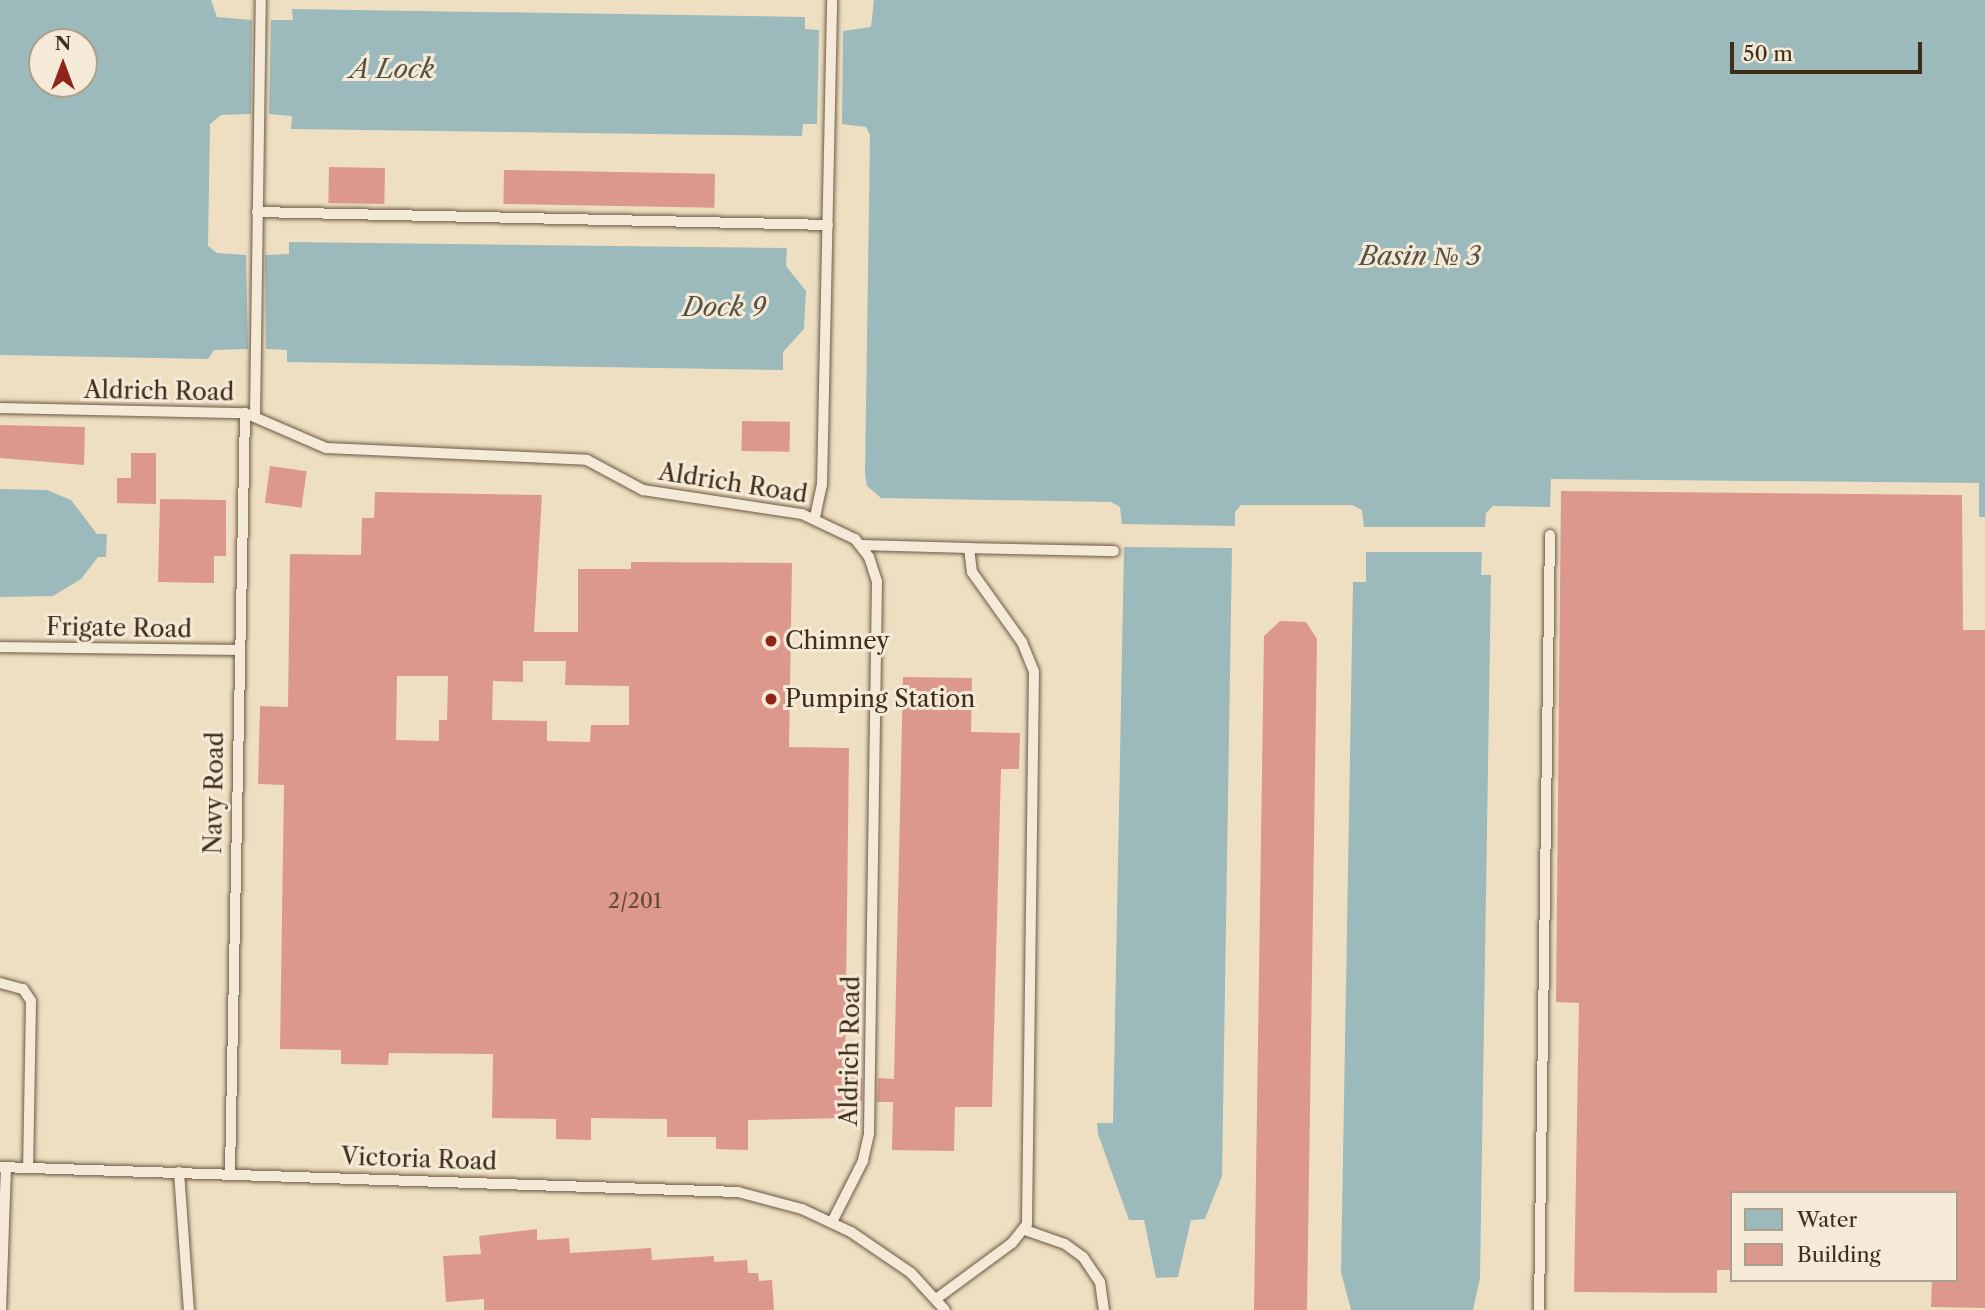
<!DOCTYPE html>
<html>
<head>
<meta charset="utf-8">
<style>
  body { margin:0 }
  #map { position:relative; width:1985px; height:1310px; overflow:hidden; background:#eedfc2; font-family:"Libre Caslon Text",serif }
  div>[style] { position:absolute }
  .water>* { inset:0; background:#9cbabc }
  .building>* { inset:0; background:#dd988e; transform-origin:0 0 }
  .roads { filter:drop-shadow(0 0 2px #6b5a43) drop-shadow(0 0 2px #6b5a43) }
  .lane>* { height:10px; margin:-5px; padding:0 5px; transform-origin:5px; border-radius:5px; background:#f4ead7 }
  .dots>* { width:19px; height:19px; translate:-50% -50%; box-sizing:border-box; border:4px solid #f4ead7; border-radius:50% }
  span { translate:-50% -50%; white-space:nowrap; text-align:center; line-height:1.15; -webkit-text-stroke:6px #f4ead7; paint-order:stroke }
  .number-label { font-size:21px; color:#664836 }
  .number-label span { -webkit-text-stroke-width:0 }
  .street-label { font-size:24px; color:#3f2e19 }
  .poi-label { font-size:24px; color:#3f2e19 }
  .left { translate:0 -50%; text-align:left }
  .water-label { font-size:26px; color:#565142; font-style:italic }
  .legend { position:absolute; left:1730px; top:1191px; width:228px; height:91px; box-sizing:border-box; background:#f4ead7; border:2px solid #ac9f8b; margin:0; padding:9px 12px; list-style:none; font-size:21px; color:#3f2e19 }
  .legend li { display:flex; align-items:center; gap:14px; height:35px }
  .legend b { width:35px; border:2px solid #ac9f8b }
  .north { position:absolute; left:28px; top:28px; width:70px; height:70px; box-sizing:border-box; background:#f4ead7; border:2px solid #ac9f8b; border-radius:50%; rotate:0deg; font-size:19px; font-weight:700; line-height:28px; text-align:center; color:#3f2e19 }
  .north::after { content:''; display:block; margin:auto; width:24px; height:32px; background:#8f2418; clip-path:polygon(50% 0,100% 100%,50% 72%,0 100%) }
  .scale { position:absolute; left:1730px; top:42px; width:192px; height:32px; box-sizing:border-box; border:4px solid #3f2e19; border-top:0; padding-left:9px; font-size:21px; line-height:24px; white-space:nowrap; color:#3f2e19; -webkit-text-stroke:5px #f4ead7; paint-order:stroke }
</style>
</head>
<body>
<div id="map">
  <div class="water">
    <div style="clip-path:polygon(evenodd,0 0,211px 0,217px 17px,252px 20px,251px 114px,221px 115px,210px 124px,208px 246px,217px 253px,246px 255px,248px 349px,214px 350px,208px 359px,0 355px,0 0,42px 42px,84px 42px,84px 84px,42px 84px,42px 42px)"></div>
    <div style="clip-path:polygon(874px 0,1985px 0,1985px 517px,1979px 517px,1979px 483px,1551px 479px,1550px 507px,1493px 506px,1486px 513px,1485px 527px,1364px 527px,1362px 510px,1352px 505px,1241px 505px,1235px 512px,1235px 526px,1122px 524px,1120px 507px,1111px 502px,881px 498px,867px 486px,865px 474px,870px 135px,866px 127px,842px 124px,843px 31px,871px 27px)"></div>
    <div style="clip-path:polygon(292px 9px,805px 17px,805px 29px,819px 30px,817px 124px,803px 124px,802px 136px,291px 129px,292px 116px,269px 114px,271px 20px,293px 20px)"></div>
    <div style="clip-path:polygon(289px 242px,787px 248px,786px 266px,806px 291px,804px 329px,783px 352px,783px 370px,287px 362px,287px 350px,266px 349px,265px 255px,289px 254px)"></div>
    <div style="clip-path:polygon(0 489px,47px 490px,71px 500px,97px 534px,107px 534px,106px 557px,98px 557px,81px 579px,53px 596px,0 597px)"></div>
    <div style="clip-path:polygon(1124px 547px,1232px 548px,1222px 1176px,1205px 1219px,1191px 1220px,1178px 1277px,1156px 1278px,1144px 1220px,1129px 1220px,1098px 1134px,1097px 1123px,1113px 1123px)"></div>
    <div style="clip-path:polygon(1366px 552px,1482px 552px,1481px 575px,1491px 575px,1480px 1278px,1473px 1310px,1351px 1310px,1341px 1272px,1353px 582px,1366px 582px)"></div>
  </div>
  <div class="building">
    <div style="left:329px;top:167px;width:56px;height:36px;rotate:1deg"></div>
    <div style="left:504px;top:170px;width:211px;height:34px;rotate:1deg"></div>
    <div style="left:742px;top:421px;width:48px;height:30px;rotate:1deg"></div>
    <div style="clip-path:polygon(0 425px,85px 427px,84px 465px,0 458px)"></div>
    <div style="clip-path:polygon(131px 453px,156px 453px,156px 504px,117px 503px,117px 478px,131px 478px)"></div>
    <div style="left:270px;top:466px;width:37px;height:37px;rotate:8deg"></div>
    <div style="clip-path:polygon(1561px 491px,1962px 495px,1963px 630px,1985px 630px,1985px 1308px,1931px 1307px,1932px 1280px,1955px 1280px,1955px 1193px,1731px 1193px,1731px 1270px,1717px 1270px,1717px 1293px,1574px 1292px,1579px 1003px,1556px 1002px)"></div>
    <div style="clip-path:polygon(evenodd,375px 492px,542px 495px,534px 632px,578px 632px,578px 569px,631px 569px,631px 562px,792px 563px,789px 747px,849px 748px,845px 1077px,862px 1078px,862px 1101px,845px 1101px,844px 1118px,748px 1120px,748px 1150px,716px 1149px,716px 1137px,667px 1137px,667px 1119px,591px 1118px,591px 1140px,556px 1139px,556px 1119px,492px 1118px,493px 1054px,389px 1053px,388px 1065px,341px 1064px,341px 1050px,280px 1049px,284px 785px,258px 784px,260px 706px,288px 707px,290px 554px,361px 555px,362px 518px,374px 518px,375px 492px,523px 661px,566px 661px,565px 685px,629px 686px,629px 725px,591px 725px,590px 742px,547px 741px,547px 721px,492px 720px,493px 681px,523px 682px,523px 661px,375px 492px,397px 676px,448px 676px,447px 720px,439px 720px,439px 741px,396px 740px,397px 676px)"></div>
    <div style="clip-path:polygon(160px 499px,226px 500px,226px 556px,214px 556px,214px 583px,158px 582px)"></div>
    <div style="clip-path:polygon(1280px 621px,1306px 622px,1317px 639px,1307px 1310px,1254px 1310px,1264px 636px)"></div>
    <div style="clip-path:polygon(903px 677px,972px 678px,971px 732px,1020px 733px,1019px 769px,1001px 769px,992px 1107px,955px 1107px,954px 1151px,892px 1150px,893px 1102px,877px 1102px,878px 1078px,894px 1079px)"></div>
    <div style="clip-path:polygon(537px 1229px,537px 1240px,569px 1238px,570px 1253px,651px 1248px,652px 1260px,714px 1256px,714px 1262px,747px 1260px,748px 1273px,758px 1273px,759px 1281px,772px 1280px,774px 1310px,484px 1310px,484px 1299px,446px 1302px,443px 1256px,481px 1254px,479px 1236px)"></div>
  </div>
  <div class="roads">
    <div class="lane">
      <div style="left:257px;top:212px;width:571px;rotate:1.3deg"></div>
      <div style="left:0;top:408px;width:245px;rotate:1.2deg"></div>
      <div style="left:245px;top:413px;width:88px;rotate:23.4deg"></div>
      <div style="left:326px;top:448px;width:261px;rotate:2.6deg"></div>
      <div style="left:587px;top:460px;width:64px;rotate:28.2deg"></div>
      <div style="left:643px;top:490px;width:161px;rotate:8.6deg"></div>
      <div style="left:802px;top:514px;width:59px;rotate:25.3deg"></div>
      <div style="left:855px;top:539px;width:23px;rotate:52deg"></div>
      <div style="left:869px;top:557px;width:25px;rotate:72deg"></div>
      <div style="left:877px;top:581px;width:553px;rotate:90.83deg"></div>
      <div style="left:869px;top:1134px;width:28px;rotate:103deg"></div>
      <div style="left:863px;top:1161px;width:68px;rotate:116.9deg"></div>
      <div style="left:255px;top:415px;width:415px;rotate:-89.2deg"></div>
      <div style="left:815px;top:517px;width:33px;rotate:-78deg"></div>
      <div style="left:822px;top:485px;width:485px;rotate:-88.8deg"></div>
      <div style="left:861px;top:545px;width:108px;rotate:1.6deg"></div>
      <div style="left:969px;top:548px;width:24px;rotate:83deg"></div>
      <div style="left:972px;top:572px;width:86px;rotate:54.5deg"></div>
      <div style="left:1022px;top:642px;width:32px;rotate:68deg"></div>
      <div style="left:1034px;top:672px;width:552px;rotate:90.73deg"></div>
      <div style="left:1027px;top:1224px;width:24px;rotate:128deg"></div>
      <div style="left:1012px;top:1243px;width:94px;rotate:143.6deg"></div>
      <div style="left:969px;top:548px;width:145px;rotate:1.2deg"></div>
      <div style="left:0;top:647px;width:237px;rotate:0.7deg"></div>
      <div style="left:0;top:983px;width:24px;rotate:15deg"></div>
      <div style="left:23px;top:989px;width:14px;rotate:56deg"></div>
      <div style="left:31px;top:1001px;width:167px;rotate:91deg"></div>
      <div style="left:0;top:1167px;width:738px;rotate:1.94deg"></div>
      <div style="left:738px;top:1192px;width:66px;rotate:14.9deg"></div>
      <div style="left:802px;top:1209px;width:54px;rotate:25.1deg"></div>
      <div style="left:851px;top:1232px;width:73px;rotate:34.3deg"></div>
      <div style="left:911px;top:1273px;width:50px;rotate:47.4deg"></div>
      <div style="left:179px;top:1172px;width:138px;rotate:85.9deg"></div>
      <div style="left:230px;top:1173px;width:760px;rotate:-88.87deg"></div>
      <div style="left:1025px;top:1230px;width:42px;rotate:19.3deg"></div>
      <div style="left:1065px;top:1244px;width:22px;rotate:36deg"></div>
      <div style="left:1083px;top:1257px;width:30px;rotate:56deg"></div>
      <div style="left:1100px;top:1282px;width:28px;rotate:82deg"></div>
      <div style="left:1px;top:1310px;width:143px;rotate:-88deg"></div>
      <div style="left:1539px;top:1310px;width:775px;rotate:-89.19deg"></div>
    </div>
  </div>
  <div class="dots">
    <div style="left:771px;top:641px;background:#8f2418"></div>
    <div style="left:771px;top:699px;background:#8f2418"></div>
  </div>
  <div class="number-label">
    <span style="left:635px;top:901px">2/201</span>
  </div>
  <div class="street-label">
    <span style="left:159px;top:391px;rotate:1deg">Aldrich Road</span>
    <span style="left:733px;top:483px;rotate:9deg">Aldrich Road</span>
    <span style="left:119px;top:628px;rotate:1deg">Frigate Road</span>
    <span style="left:214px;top:793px;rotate:-89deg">Navy Road</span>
    <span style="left:850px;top:1051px;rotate:-89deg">Aldrich Road</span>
    <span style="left:419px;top:1159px;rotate:2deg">Victoria Road</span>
  </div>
  <div class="poi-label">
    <span class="left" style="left:785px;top:641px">Chimney</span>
    <span class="left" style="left:785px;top:699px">Pumping Station</span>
  </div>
  <div class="water-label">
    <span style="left:392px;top:70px">A Lock</span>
    <span style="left:1420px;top:257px">Basin № 3</span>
    <span style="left:724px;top:308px">Dock 9</span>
  </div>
  <ul class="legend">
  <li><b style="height:19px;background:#9cbabc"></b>Water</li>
  <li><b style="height:19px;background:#dd988e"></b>Building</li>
  </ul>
  <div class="north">N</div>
  <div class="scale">50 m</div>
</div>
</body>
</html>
